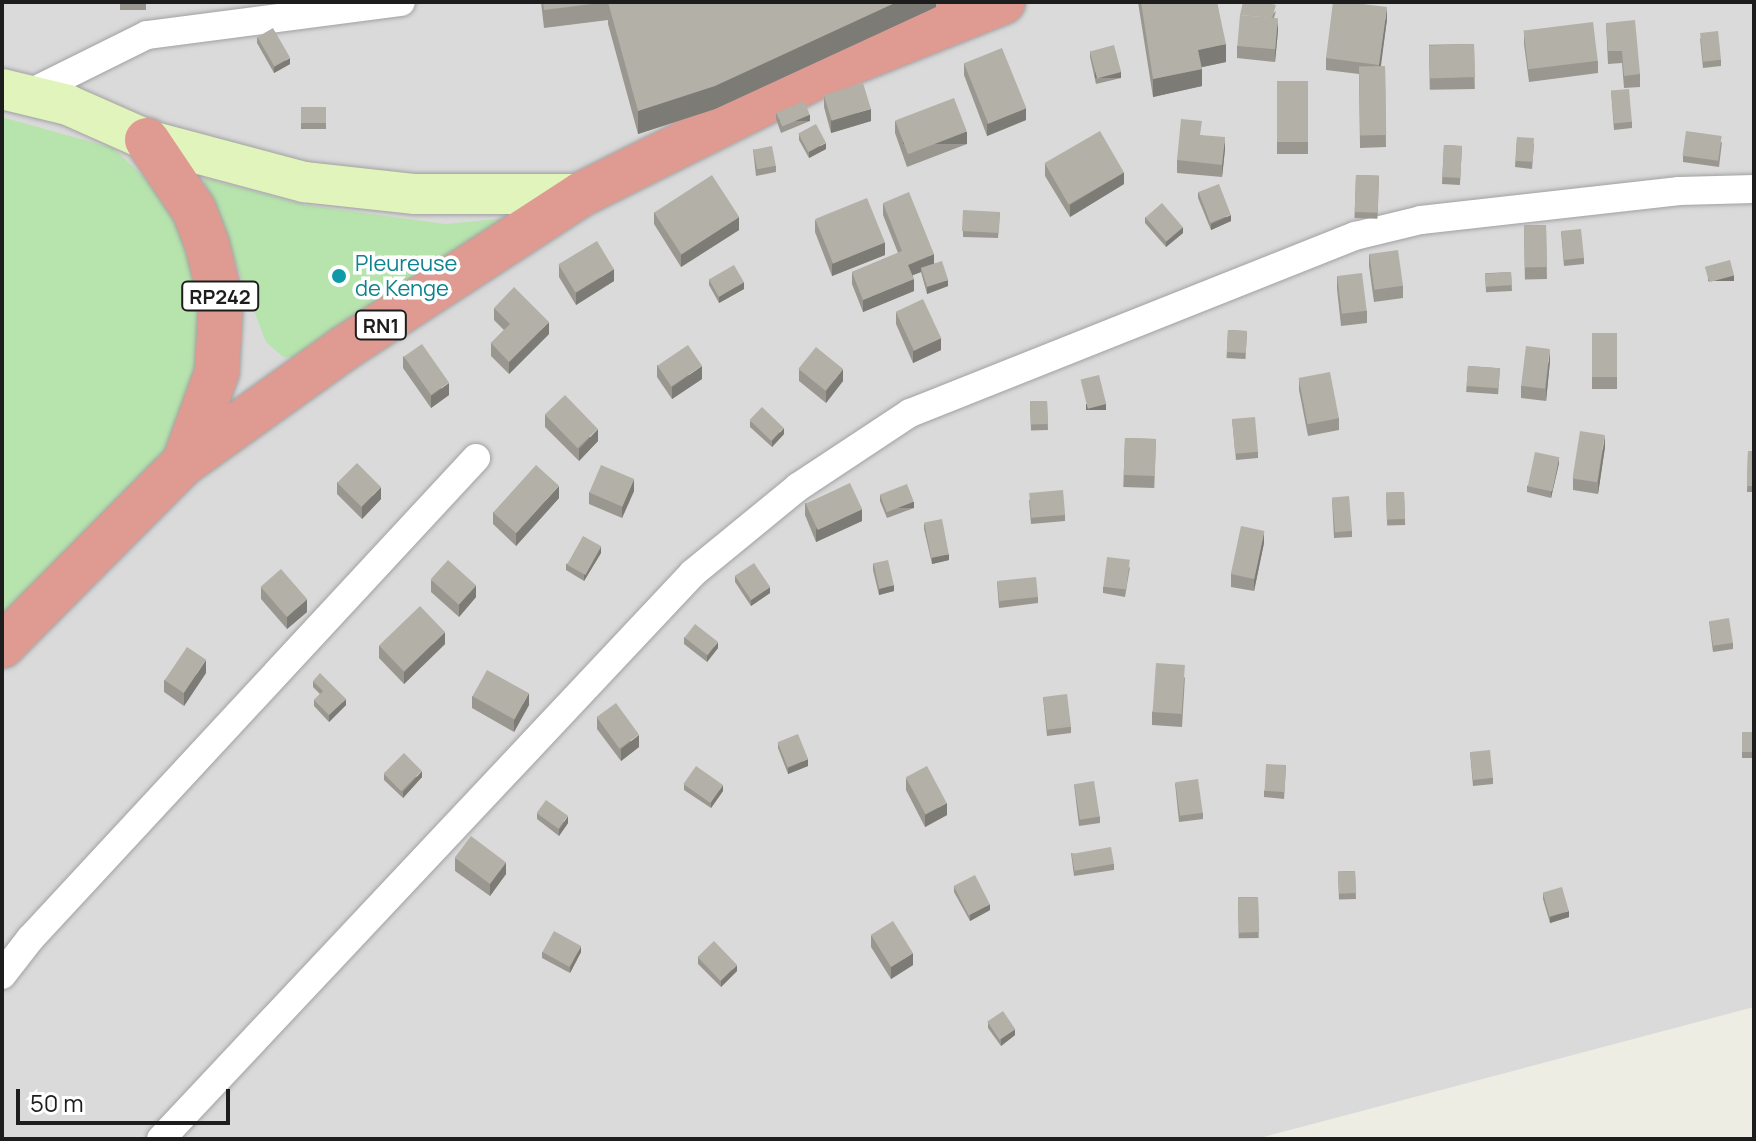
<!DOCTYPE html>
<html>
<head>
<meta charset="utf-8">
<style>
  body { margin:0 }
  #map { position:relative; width:1756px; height:1141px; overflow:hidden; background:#edede4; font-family:Manrope,sans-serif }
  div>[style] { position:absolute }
  .residential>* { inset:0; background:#dbdada }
  .grass>* { inset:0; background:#b7e4ad }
  .roads { filter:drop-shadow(0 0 2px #a1a1a1) drop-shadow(0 0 2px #a1a1a1) }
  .street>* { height:28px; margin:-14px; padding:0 14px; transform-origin:14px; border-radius:14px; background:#fff }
  .secondary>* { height:40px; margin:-20px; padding:0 20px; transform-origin:20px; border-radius:20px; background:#e0f4bb }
  .highway>* { height:44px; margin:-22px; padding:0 22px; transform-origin:22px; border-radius:22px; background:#df9a91 }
  .wall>* { inset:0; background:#9a9790; transform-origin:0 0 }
  .shaded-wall>* { inset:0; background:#7d7b75; transform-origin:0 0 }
  .building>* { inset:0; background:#b3b0a7; transform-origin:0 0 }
  .dots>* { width:22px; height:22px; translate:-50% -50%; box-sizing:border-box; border:4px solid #fff; border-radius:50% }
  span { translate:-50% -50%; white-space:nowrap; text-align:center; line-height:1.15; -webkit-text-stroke:7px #fff; paint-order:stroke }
  .shield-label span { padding:2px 6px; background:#fff; border:2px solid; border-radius:6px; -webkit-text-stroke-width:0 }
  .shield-label { font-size:20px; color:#1d1d1d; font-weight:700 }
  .culture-label { font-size:22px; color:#0d838f }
  .left { translate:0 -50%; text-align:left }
  .frame { position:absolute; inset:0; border:4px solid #1d1d1d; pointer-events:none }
  .scale { position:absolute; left:16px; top:1089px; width:214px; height:36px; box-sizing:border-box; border:4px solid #1d1d1d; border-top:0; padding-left:10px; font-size:24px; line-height:28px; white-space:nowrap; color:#1d1d1d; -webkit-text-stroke:6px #fff; paint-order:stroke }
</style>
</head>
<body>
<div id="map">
  <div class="residential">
    <div style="clip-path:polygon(2px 2px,1754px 2px,1754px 1007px,1256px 1139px,2px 1139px)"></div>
  </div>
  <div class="grass">
    <div style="clip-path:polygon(2px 117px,113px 148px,145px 178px,189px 235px,204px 267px,198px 392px,160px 462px,2px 621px)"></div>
    <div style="clip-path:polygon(203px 178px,305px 205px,445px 224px,507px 218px,301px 358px,283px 357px,266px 342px)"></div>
  </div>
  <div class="roads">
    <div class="street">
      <div style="left:26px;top:95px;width:135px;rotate:-26.4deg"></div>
      <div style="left:147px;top:35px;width:256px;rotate:-7.4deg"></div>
      <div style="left:2px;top:975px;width:46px;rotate:-52.1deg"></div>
      <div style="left:30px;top:939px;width:656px;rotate:-47.16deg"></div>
      <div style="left:161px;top:1139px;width:777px;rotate:-46.77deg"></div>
      <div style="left:693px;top:573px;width:136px;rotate:-39.3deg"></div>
      <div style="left:798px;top:487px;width:134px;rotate:-33.5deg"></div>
      <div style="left:910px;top:413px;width:479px;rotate:-21.7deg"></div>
      <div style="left:1355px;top:236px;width:68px;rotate:-13.6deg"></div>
      <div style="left:1421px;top:220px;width:260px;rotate:-6.4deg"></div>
      <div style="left:1679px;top:191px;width:75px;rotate:-1.5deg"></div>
    </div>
    <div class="secondary">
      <div style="left:2px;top:89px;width:68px;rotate:13.6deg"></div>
      <div style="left:68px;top:105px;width:86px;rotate:23.9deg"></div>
      <div style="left:147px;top:140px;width:163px;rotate:15deg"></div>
      <div style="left:304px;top:182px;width:112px;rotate:6.2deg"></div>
      <div style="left:415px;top:194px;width:167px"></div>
    </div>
    <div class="highway">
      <div style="left:147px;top:140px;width:84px;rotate:56.1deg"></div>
      <div style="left:194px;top:210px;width:36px;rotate:69deg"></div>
      <div style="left:207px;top:244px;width:58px;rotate:76deg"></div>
      <div style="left:221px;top:300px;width:72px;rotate:93.2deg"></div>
      <div style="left:217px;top:372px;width:97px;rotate:109.9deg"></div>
      <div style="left:2px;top:646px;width:258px;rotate:-45.2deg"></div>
      <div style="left:184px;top:463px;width:196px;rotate:-35.6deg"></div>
      <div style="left:343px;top:349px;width:285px;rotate:-33deg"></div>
      <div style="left:582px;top:194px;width:269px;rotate:-26.5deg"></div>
      <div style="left:823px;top:74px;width:194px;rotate:-21.8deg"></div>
    </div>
  </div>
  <div class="wall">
    <div style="left:120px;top:2px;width:26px;height:8px"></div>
    <div style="clip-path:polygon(541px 2px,936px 2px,936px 7px,715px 109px,638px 134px,608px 24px,608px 20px,544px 28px)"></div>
    <div style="clip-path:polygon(1138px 2px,1217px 2px,1226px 62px,1202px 67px,1202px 86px,1153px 97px)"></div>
    <div style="clip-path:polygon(1276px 11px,1274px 18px,1278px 30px,1275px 62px,1237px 58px,1237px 46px)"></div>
    <div style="clip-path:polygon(1387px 19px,1381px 66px,1385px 66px,1386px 147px,1360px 148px,1359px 74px,1326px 70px,1326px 58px)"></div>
    <div style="clip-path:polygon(1606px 23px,1640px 74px,1640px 87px,1624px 88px,1622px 63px,1608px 64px)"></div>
    <div style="clip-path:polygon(1524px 32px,1598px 61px,1598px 73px,1529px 82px,1524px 44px)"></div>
    <div style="clip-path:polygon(257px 37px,290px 64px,274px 73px,257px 43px)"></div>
    <div style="clip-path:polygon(1700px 38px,1721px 60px,1721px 66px,1703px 68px)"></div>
    <div style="left:1474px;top:44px;width:45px;height:45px;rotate:89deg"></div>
    <div style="clip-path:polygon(1090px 51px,1121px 78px,1096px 84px,1090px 57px)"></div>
    <div style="clip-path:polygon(964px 63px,1026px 120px,987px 136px,964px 75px)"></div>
    <div style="left:1277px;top:81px;width:31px;height:73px"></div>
    <div style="clip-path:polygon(1611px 90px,1632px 122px,1632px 128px,1614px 130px)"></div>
    <div style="clip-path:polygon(824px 95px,871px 121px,831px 133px,824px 107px)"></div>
    <div style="left:301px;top:107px;width:25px;height:22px"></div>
    <div style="clip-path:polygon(776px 113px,810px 121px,781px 133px,776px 119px)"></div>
    <div style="clip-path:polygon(895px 121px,967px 144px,907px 167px,895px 133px)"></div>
    <div style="clip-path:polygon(799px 134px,826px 149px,809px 158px,799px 140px)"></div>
    <div style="clip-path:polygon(1201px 135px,1225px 149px,1222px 177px,1177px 173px,1177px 160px)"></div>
    <div style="clip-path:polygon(1517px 137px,1534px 144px,1532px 169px,1515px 167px)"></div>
    <div style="clip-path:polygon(1722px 142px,1719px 167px,1683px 162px,1683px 156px)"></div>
    <div style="left:1444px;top:145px;width:18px;height:39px;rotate:3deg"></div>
    <div style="clip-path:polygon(753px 149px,776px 166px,776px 172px,756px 176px)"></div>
    <div style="clip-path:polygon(1045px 164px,1124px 184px,1070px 217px,1045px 176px)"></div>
    <div style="left:1356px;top:175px;width:23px;height:43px;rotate:2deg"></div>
    <div style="clip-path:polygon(1198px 192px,1231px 221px,1211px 230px,1198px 198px)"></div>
    <div style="clip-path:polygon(883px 203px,934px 263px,948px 286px,927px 294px,921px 272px,913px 275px,914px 291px,863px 312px,852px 284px,852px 272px,898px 253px,883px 215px)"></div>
    <div style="clip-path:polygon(654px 212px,739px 230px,681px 267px,654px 224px)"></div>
    <div style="clip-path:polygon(1000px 212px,998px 238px,963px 237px,963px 231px)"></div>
    <div style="clip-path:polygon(1145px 217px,1183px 233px,1166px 247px,1145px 223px)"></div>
    <div style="clip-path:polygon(815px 220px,885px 255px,832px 276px,815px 232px)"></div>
    <div style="left:1546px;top:225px;width:54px;height:22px;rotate:89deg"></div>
    <div style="clip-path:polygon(1561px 231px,1584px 258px,1584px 264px,1564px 266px)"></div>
    <div style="clip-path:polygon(1369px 254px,1403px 286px,1403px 298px,1374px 302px,1369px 266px)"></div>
    <div style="clip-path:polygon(559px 265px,614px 281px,576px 305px,559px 277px)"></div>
    <div style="left:1511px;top:272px;width:19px;height:26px;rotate:87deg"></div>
    <div style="clip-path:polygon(1337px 276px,1367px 311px,1367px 323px,1341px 326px,1337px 289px)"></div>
    <div style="clip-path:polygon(709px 279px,744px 289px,719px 303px,709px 285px)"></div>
    <div style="clip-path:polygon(494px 308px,549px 334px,509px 374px,491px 356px,491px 343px,504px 330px,494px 320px)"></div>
    <div style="clip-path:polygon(896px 312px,941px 350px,913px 363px,896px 324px)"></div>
    <div style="left:1228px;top:330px;width:19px;height:28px;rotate:3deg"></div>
    <div style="left:1592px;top:333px;width:25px;height:56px"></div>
    <div style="clip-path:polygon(403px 356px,449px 395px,431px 408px,403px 368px)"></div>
    <div style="clip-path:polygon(1550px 361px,1546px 401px,1521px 398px,1521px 386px)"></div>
    <div style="clip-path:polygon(657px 365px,702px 379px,672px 399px,657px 377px)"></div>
    <div style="left:1468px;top:366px;width:32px;height:26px;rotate:4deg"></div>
    <div style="clip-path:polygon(799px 369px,843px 381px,826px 403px,799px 381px)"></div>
    <div style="clip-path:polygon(1299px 378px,1339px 418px,1339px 430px,1308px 436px,1299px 390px)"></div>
    <div style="left:1047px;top:401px;width:29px;height:17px;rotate:88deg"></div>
    <div style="clip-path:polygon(545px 414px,598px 441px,579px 461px,545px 427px)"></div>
    <div style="clip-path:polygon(1232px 419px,1258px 452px,1258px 458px,1236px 460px)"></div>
    <div style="clip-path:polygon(750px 421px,784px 434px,772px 447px,750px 427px)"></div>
    <div style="left:1125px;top:438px;width:31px;height:49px;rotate:2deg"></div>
    <div style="clip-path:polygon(1605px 447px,1598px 494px,1573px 490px,1573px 478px)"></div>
    <div style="clip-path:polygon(1748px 451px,1754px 451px,1754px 492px,1747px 492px)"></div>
    <div style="clip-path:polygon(1559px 463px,1551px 498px,1527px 492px,1527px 486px)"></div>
    <div style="clip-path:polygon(337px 482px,381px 499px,362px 519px,337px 494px)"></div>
    <div style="clip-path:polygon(634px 491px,622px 518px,589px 504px,589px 492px)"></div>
    <div style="left:1404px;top:492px;width:33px;height:18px;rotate:88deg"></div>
    <div style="clip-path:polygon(880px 495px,914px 508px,887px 518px,880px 501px)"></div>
    <div style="clip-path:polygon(559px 498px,516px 546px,493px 524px,493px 512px)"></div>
    <div style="clip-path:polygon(1332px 498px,1352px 531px,1352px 537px,1334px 538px)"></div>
    <div style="clip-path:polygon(1029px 500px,1065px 515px,1065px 521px,1031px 524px)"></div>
    <div style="clip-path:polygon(805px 503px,862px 521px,816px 542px,805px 515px)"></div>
    <div style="clip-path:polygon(924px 523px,949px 560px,932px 564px,924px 529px)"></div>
    <div style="clip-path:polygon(1264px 543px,1254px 591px,1231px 587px,1231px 574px)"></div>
    <div style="clip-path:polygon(601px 553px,584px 581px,566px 570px,566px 564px)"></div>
    <div style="clip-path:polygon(873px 563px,894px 591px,879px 595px,873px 570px)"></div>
    <div style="clip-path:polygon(1130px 567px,1125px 597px,1103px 593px,1103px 587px)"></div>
    <div style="clip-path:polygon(735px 576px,770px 593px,751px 606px,735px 582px)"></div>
    <div style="clip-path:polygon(431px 580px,476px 597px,459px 617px,431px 592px)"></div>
    <div style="clip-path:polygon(997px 582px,1038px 597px,1038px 603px,999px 608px)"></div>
    <div style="clip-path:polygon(261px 587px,307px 612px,287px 629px,261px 599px)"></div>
    <div style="clip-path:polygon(1709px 621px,1733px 643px,1733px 649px,1713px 652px)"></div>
    <div style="clip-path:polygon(684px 637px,718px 648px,707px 662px,684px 644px)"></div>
    <div style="clip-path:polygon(445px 644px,404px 684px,379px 658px,379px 646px)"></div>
    <div style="clip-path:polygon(206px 673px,184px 706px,164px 692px,164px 680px)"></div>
    <div style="clip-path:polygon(1185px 677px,1182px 727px,1152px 725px,1152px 712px)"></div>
    <div style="clip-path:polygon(313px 681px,346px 705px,329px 722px,314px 706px,314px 700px,320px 694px,313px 687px)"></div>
    <div style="clip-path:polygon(472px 696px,529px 705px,514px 732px,472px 708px)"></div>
    <div style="clip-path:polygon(1043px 697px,1071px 727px,1071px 733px,1047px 736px)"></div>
    <div style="clip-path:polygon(597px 717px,639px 747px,621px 761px,597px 729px)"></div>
    <div style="left:1742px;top:732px;width:12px;height:26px"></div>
    <div style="clip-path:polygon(778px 742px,808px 766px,788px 774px,778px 748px)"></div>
    <div style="clip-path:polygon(1470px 752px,1493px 778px,1493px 784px,1473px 786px)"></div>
    <div style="clip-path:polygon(1286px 765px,1284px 799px,1264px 797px,1264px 791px)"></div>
    <div style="clip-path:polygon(384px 774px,422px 777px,403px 798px,384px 780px)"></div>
    <div style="clip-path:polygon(906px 778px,947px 815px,925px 827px,906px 790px)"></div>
    <div style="clip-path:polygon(1175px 783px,1203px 813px,1203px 819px,1179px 822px)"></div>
    <div style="clip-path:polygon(684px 784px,723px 791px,711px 808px,684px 790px)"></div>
    <div style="clip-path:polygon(1074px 784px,1100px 817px,1100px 823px,1079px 826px)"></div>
    <div style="clip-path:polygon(537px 813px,568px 823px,559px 836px,537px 819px)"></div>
    <div style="clip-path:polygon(1071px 853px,1114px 864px,1114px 870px,1074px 876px)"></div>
    <div style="clip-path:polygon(455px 858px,506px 874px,490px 896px,455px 871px)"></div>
    <div style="left:1355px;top:871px;width:28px;height:17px;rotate:88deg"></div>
    <div style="clip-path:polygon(954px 886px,990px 910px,970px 921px,954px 892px)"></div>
    <div style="clip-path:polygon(1543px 893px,1569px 917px,1550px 923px,1543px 899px)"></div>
    <div style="left:1258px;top:897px;width:41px;height:20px;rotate:89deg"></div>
    <div style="clip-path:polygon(871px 935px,913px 965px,891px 979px,871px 947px)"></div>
    <div style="clip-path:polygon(542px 952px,581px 952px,570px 973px,542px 958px)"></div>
    <div style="clip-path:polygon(698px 957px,737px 971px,721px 987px,698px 964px)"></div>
    <div style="clip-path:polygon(988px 1022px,1015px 1035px,1001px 1046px,988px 1028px)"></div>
  </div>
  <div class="shaded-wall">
    <div style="clip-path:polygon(897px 2px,936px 2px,936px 7px,715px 109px,638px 134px,638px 111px)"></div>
    <div style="clip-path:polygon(1387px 7px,1387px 19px,1379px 77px,1379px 65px)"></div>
    <div style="clip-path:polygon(1278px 18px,1278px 30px,1275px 62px,1275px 50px)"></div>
    <div style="clip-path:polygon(1226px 44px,1226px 62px,1198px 68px,1198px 50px)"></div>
    <div style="clip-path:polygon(290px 58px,290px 64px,274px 73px,274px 67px)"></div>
    <div style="clip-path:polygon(1202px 69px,1202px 86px,1153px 97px,1153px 79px)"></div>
    <div style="left:1121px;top:72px;width:6px;height:26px;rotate:90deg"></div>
    <div style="clip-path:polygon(1026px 108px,1026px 120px,987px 136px,987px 124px)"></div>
    <div style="clip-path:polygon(871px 109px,871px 121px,831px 133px,831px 120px)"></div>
    <div style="left:810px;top:115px;width:6px;height:31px;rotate:90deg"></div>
    <div style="left:967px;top:132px;width:12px;height:64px;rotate:90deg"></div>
    <div style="clip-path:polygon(1225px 137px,1225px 149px,1222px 177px,1222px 165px)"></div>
    <div style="clip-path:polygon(826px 143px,826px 149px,809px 158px,809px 152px)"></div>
    <div style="clip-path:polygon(1124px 172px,1124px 184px,1070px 217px,1070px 205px)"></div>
    <div style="clip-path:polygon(1231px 215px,1231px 221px,1211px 230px,1211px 224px)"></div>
    <div style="clip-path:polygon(739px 217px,739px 230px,681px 267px,681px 254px)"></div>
    <div style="clip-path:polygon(1183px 227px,1183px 233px,1166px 247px,1166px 241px)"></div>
    <div style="clip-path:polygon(885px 242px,885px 255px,832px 276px,832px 264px)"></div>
    <div style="clip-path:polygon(934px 254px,934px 266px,921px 268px,921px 272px,908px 277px,908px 265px)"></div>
    <div style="clip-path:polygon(614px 269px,614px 281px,576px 305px,576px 293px)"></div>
    <div style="left:1734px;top:275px;width:6px;height:26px;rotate:90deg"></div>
    <div style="clip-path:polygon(914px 279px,914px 291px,863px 312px,863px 300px)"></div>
    <div style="clip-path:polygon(948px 280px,948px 286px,927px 294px,927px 287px)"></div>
    <div style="clip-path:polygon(744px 282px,744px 289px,719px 303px,719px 297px)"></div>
    <div style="clip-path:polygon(549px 322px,549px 334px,509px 374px,509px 362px)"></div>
    <div style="clip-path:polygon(941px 338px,941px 350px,913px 363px,913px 351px)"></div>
    <div style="clip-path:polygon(1550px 349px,1550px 361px,1546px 401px,1546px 389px)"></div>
    <div style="clip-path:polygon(702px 366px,702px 379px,672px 399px,672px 387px)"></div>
    <div style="clip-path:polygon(843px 369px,843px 381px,826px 403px,826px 391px)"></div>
    <div style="clip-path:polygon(449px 383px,449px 395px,431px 408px,431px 396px)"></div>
    <div style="left:1106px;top:404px;width:6px;height:20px;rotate:90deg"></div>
    <div style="clip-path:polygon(784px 428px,784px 434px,772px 447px,772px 441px)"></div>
    <div style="clip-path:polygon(598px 429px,598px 441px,579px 461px,579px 449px)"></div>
    <div style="clip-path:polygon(1605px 435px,1605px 447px,1598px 494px,1598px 482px)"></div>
    <div style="clip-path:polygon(1559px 457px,1559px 463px,1551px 498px,1551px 492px)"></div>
    <div style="clip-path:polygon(634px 479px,634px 491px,622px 518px,622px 506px)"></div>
    <div style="clip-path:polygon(559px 486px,559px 498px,516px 546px,516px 533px)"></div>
    <div style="clip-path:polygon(381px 487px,381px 499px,362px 519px,362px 507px)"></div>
    <div style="left:914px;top:502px;width:6px;height:29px;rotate:90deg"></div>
    <div style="clip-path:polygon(862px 509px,862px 521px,816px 542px,816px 529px)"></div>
    <div style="clip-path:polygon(1264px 531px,1264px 543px,1254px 591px,1254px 579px)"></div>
    <div style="clip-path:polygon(601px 546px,601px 553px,584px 581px,584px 575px)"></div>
    <div style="clip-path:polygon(949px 554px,949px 560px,932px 564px,932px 558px)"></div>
    <div style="clip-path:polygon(476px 585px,476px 597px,459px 617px,459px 604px)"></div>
    <div style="clip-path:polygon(894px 585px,894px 591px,879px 595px,879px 589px)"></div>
    <div style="clip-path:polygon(770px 587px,770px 593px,751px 606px,751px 600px)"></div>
    <div style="clip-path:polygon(307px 599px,307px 612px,287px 629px,287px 617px)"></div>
    <div style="clip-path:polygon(445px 632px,445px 644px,404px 684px,404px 672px)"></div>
    <div style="clip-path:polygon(718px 642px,718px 648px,707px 662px,707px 656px)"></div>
    <div style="clip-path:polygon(206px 660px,206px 673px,184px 706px,184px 693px)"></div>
    <div style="clip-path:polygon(529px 693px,529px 705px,514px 732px,514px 720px)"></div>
    <div style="clip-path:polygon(346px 699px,346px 705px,329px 722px,329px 715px)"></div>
    <div style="clip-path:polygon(639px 735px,639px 747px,621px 761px,621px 749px)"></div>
    <div style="clip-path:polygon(808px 759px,808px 766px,788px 774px,788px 768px)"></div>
    <div style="clip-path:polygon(422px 771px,422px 777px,403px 798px,403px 792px)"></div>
    <div style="clip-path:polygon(723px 785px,723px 791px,711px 808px,711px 802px)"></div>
    <div style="clip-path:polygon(947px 803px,947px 815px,925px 827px,925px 815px)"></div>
    <div style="clip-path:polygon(568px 816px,568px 823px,559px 836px,559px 830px)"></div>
    <div style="clip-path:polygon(506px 862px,506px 874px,490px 896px,490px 884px)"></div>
    <div style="clip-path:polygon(990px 904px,990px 910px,970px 921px,970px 915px)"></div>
    <div style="clip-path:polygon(1569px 911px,1569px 917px,1550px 923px,1550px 917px)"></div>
    <div style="clip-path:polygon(581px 946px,581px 952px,570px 973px,570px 967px)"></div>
    <div style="clip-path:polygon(913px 953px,913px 965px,891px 979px,891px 967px)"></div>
    <div style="clip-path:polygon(737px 965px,737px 971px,721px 987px,721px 981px)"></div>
    <div style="clip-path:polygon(1015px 1029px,1015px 1035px,1001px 1046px,1001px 1039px)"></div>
  </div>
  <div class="building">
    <div style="clip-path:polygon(543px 2px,608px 2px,544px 10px)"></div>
    <div style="clip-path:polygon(608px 2px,897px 2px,715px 86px,638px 111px)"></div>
    <div style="clip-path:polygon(1141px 2px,1217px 2px,1226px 44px,1198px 50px,1202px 69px,1153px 79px)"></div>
    <div style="clip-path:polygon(1243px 2px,1264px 2px,1276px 5px,1272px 18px,1240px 15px)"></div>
    <div style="clip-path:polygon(1333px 2px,1346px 2px,1387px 7px,1379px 65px,1326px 58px)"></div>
    <div style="left:1240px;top:15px;width:38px;height:31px;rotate:5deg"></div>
    <div style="clip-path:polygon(1635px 20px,1640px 74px,1624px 76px,1622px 51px,1608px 51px,1606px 23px)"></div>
    <div style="left:1593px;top:22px;width:39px;height:70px;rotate:83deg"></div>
    <div style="left:273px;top:28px;width:34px;height:18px;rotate:60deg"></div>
    <div style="left:1718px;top:31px;width:29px;height:18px;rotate:84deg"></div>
    <div style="left:1474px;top:44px;width:33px;height:45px;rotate:88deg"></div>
    <div style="left:1114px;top:45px;width:28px;height:25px;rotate:75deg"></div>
    <div style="left:1002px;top:48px;width:65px;height:41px;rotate:68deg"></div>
    <div style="left:1385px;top:66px;width:69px;height:26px;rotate:89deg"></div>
    <div style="left:1277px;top:81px;width:31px;height:61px"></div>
    <div style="left:863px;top:83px;width:27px;height:41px;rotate:73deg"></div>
    <div style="left:1629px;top:89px;width:33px;height:18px;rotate:85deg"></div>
    <div style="left:954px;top:98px;width:36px;height:63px;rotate:69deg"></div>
    <div style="left:804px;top:101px;width:15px;height:30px;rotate:67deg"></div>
    <div style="left:301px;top:107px;width:25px;height:16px"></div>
    <div style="clip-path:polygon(1181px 119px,1202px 121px,1200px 135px,1225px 137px,1222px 165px,1177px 160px)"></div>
    <div style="left:816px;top:124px;width:21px;height:20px;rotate:62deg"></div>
    <div style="left:1100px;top:131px;width:48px;height:64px;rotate:60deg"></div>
    <div style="left:1686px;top:131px;width:36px;height:25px;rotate:8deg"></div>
    <div style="left:1517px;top:137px;width:17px;height:24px;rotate:3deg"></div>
    <div style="left:1444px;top:145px;width:18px;height:32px;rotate:3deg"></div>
    <div style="left:772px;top:146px;width:20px;height:19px;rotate:79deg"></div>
    <div style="left:712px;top:175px;width:50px;height:69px;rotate:57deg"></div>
    <div style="left:1356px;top:175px;width:23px;height:37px;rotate:2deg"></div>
    <div style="left:1219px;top:184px;width:33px;height:22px;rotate:69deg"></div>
    <div style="clip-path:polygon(909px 192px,934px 254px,908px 265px,914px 279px,863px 300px,852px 272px,902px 251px,883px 203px)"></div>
    <div style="left:867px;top:198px;width:48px;height:56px;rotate:68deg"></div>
    <div style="left:1162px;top:203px;width:32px;height:22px;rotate:49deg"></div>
    <div style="left:963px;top:210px;width:37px;height:21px;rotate:3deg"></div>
    <div style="left:1546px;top:225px;width:42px;height:22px;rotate:89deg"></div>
    <div style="left:1581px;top:229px;width:29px;height:20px;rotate:84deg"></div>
    <div style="left:597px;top:241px;width:33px;height:45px;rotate:59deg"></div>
    <div style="left:1398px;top:250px;width:36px;height:29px;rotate:82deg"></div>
    <div style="left:1730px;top:260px;width:16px;height:26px;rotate:75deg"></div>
    <div style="left:942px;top:261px;width:20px;height:22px;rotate:72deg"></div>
    <div style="left:734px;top:265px;width:20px;height:29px;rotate:60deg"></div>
    <div style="left:1511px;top:272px;width:13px;height:26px;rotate:86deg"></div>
    <div style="left:1362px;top:273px;width:38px;height:25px;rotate:83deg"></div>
    <div style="clip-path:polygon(514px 287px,549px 322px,509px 362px,491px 343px,510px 324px,494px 308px)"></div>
    <div style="left:923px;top:299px;width:43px;height:30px;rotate:65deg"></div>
    <div style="left:1228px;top:330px;width:19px;height:22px;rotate:3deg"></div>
    <div style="left:1592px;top:333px;width:25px;height:44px"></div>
    <div style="left:422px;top:344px;width:47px;height:22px;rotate:55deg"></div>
    <div style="left:688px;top:345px;width:25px;height:37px;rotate:56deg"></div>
    <div style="left:1526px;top:346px;width:24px;height:40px;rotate:7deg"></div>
    <div style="left:816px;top:347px;width:35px;height:28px;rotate:39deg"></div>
    <div style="left:1468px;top:366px;width:32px;height:20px;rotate:4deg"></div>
    <div style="left:1330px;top:372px;width:47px;height:32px;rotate:79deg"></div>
    <div style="left:1099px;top:375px;width:30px;height:19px;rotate:76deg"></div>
    <div style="left:565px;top:395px;width:47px;height:28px;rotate:46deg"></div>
    <div style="left:1047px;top:401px;width:23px;height:17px;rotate:88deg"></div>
    <div style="left:762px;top:407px;width:30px;height:18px;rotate:44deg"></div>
    <div style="left:1255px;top:417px;width:35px;height:23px;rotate:85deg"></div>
    <div style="left:1580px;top:431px;width:25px;height:48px;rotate:9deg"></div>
    <div style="left:1125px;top:438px;width:31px;height:37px;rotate:2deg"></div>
    <div style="clip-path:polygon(1748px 451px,1754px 451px,1754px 486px,1747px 486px)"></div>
    <div style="left:1535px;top:452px;width:25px;height:35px;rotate:12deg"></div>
    <div style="left:357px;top:463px;width:34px;height:28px;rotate:45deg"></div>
    <div style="left:536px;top:465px;width:31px;height:64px;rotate:42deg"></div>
    <div style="left:601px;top:465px;width:36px;height:30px;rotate:23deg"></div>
    <div style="left:850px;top:483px;width:29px;height:49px;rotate:65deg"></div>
    <div style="left:907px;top:484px;width:19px;height:29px;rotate:69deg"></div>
    <div style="left:1063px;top:490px;width:25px;height:34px;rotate:85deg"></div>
    <div style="left:1404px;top:492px;width:27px;height:18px;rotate:88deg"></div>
    <div style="left:1349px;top:496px;width:35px;height:17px;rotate:85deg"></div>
    <div style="left:942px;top:519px;width:36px;height:18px;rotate:79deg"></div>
    <div style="left:1241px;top:526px;width:24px;height:49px;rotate:12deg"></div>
    <div style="left:583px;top:536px;width:21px;height:33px;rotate:29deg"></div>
    <div style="left:1107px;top:557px;width:23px;height:30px;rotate:7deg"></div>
    <div style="left:448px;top:560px;width:38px;height:26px;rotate:42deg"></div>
    <div style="left:888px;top:560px;width:26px;height:15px;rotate:77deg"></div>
    <div style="left:754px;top:563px;width:29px;height:23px;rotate:56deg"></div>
    <div style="left:281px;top:569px;width:40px;height:27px;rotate:49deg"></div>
    <div style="left:1036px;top:577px;width:20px;height:39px;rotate:84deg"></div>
    <div style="left:420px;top:606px;width:36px;height:57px;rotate:46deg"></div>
    <div style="left:1729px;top:618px;width:25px;height:20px;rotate:81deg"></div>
    <div style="left:695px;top:624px;width:29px;height:17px;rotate:38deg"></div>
    <div style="left:187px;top:647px;width:23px;height:40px;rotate:34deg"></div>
    <div style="left:1156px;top:663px;width:29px;height:49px;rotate:4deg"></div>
    <div style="left:487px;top:670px;width:48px;height:30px;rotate:29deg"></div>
    <div style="clip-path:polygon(320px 673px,346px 699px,329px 715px,314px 700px,323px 691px,313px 681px)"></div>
    <div style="left:1067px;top:694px;width:33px;height:24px;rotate:83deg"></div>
    <div style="left:616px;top:703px;width:39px;height:24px;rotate:54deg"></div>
    <div style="left:1742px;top:732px;width:12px;height:20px"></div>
    <div style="left:798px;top:734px;width:27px;height:22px;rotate:68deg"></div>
    <div style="left:1490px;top:750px;width:28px;height:20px;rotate:84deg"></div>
    <div style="left:404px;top:753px;width:25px;height:29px;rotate:45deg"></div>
    <div style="left:1266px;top:764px;width:20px;height:27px;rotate:3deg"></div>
    <div style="left:696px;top:766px;width:33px;height:22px;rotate:35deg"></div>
    <div style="left:927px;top:766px;width:42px;height:24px;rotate:62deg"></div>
    <div style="left:1198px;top:779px;width:34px;height:23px;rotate:82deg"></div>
    <div style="left:1094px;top:781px;width:36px;height:20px;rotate:81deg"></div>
    <div style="left:546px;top:800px;width:27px;height:16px;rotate:36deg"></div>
    <div style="left:471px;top:836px;width:44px;height:27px;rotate:37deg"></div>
    <div style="left:1111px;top:847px;width:17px;height:40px;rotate:80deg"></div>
    <div style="left:1355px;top:871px;width:22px;height:17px;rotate:87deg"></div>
    <div style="left:975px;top:875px;width:33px;height:24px;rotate:63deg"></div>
    <div style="left:1562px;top:887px;width:25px;height:20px;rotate:74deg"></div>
    <div style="left:1258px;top:897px;width:35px;height:20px;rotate:88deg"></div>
    <div style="left:893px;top:921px;width:38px;height:26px;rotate:58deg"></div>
    <div style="left:554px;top:931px;width:31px;height:24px;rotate:29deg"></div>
    <div style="left:714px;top:941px;width:33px;height:23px;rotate:46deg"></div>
    <div style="left:1003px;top:1011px;width:22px;height:19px;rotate:56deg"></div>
  </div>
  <div class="dots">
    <div style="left:339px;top:276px;background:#0f9aa8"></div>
  </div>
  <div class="shield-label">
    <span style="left:220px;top:296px">RP242</span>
    <span style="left:381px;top:325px">RN1</span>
  </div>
  <div class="culture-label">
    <span class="left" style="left:355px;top:276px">Pleureuse<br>de Kenge</span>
  </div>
  <div class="frame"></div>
  <div class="scale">50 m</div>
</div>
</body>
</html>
